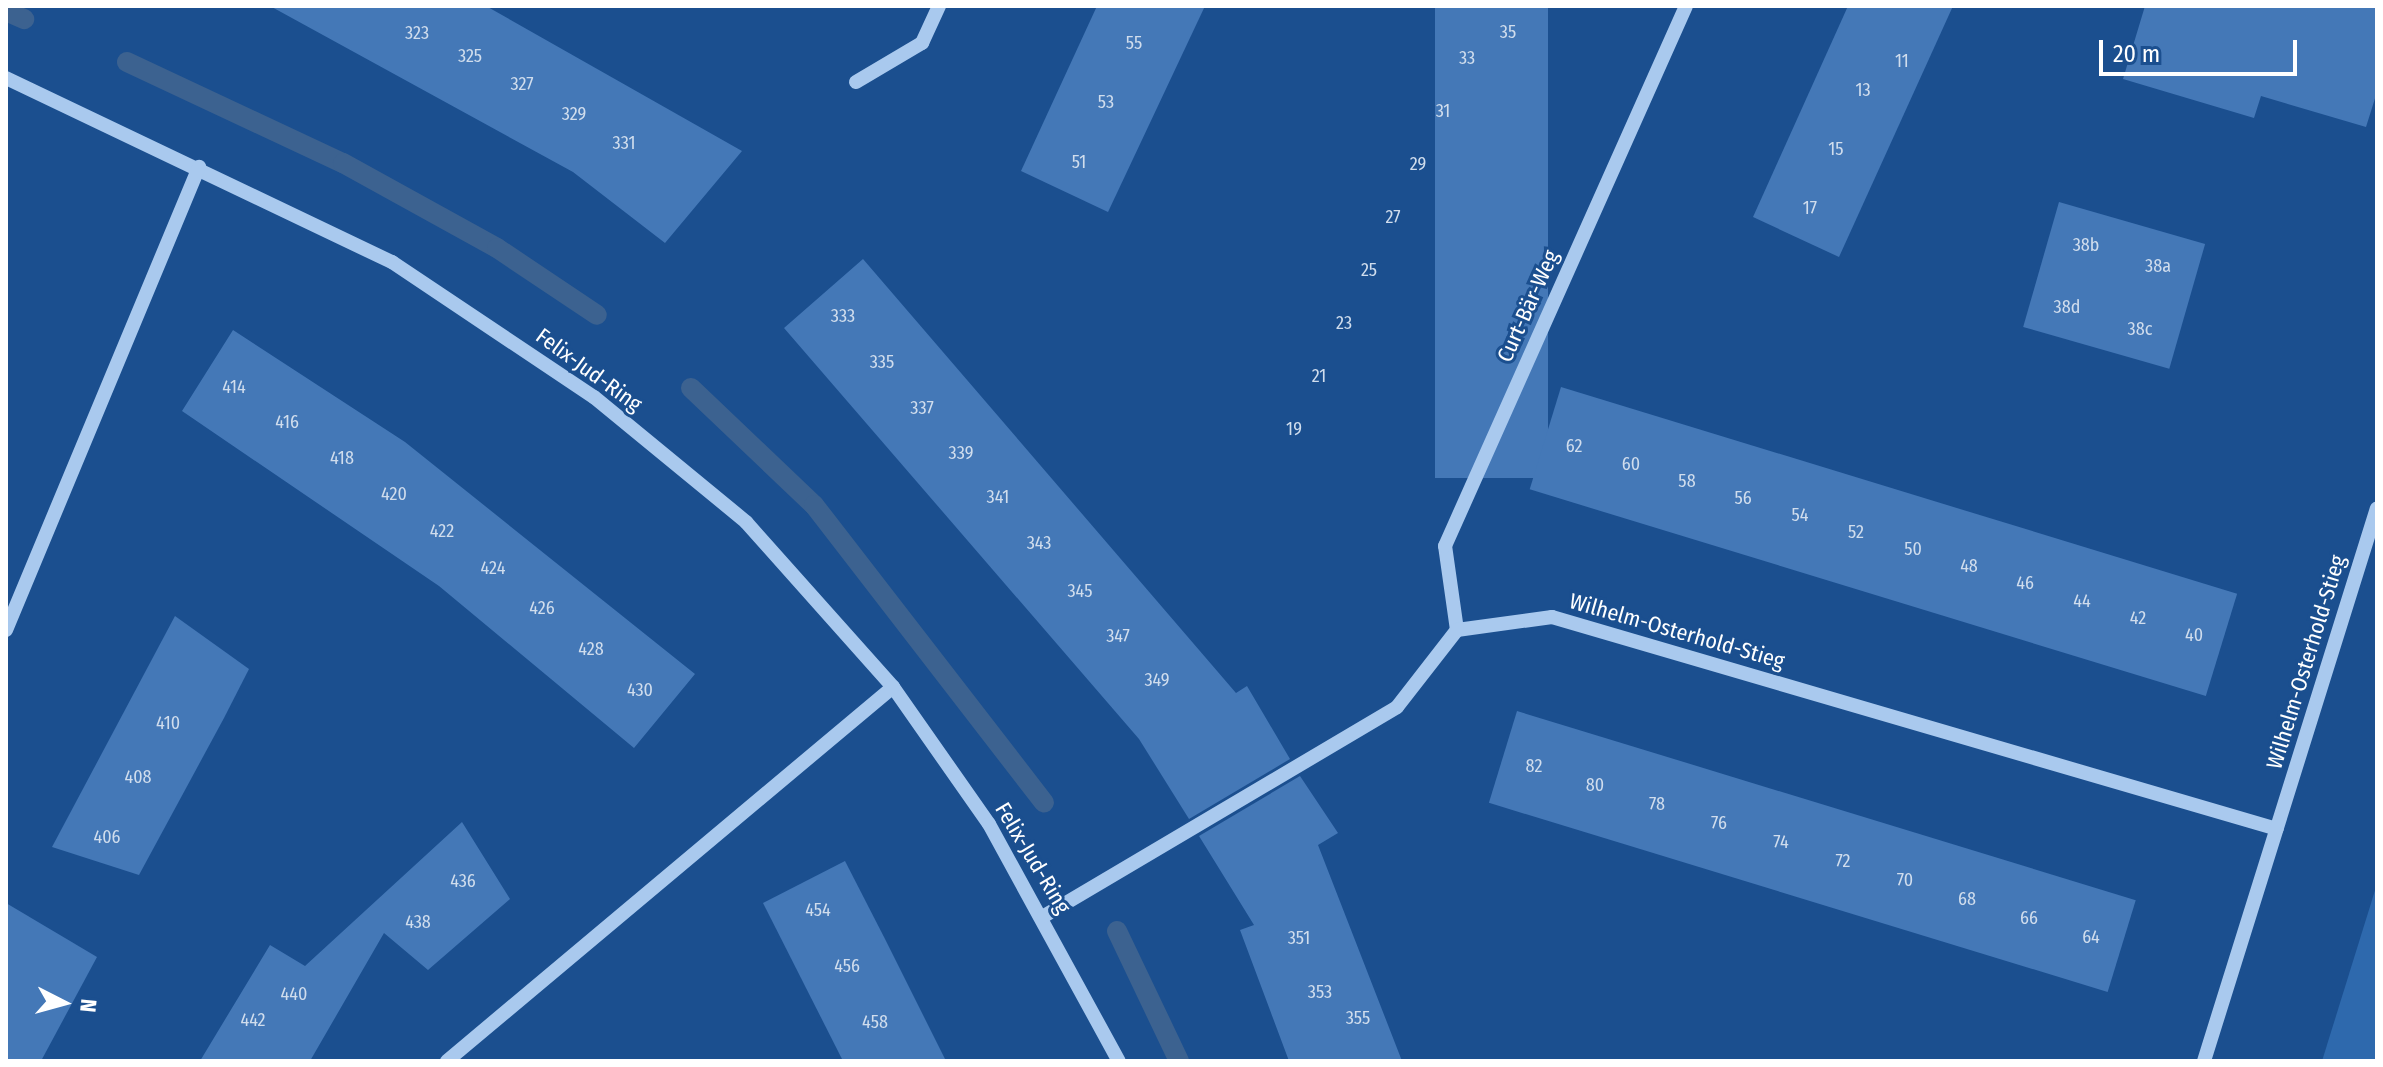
<!DOCTYPE html>
<html>
<head>
<meta charset="utf-8">
<style>
  body { margin:0 }
  #map { position:relative; width:2383px; height:1067px; overflow:hidden; background:#1b4f8f; font-family:"Fira Sans Condensed",sans-serif }
  div>[style] { position:absolute }
  .green>* { inset:0; background:#2e69ad }
  .stream>* { height:20px; margin:-10px; padding:0 10px; transform-origin:10px; border-radius:10px; background:#3c6290 }
  .building>* { inset:0; background:#4478b7; transform-origin:0 0 }
  .minor>* { height:14px; margin:-7px; padding:0 7px; transform-origin:7px; border-radius:7px; background:#a9c9ee }
  span { translate:-50% -50%; white-space:nowrap; text-align:center; line-height:1.15; -webkit-text-stroke:6px #1b4f8f; paint-order:stroke }
  .number-label { font-size:18px; color:#d0dded }
  .number-label span { -webkit-text-stroke-width:0 }
  .street-label { font-size:22px; color:#fff }
  .frame { position:absolute; inset:0; border:8px solid #fff; pointer-events:none }
  .north { position:absolute; left:24px; top:963px; width:80px; height:80px; -webkit-text-stroke:6px #1b4f8f; paint-order:stroke; rotate:96deg; font-size:22px; font-weight:700; line-height:32px; text-align:center; color:#fff }
  .north::after { content:''; display:block; margin:auto; width:28px; height:36px; background:#fff; clip-path:polygon(50% 0,100% 100%,50% 72%,0 100%) }
  .scale { position:absolute; left:2099px; top:40px; width:198px; height:36px; box-sizing:border-box; border:4px solid #fff; border-top:0; padding-left:10px; font-size:24px; line-height:28px; white-space:nowrap; color:#fff; -webkit-text-stroke:6px #1b4f8f; paint-order:stroke }
</style>
</head>
<body>
<div id="map">
  <div class="green">
    <div style="clip-path:polygon(2377px 884px,2377px 1061px,2322px 1061px)"></div>
  </div>
  <div class="stream">
    <div style="left:6px;top:11px;width:20px;rotate:24deg"></div>
    <div style="left:127px;top:62px;width:238px;rotate:25.1deg"></div>
    <div style="left:343px;top:163px;width:176px;rotate:28.9deg"></div>
    <div style="left:497px;top:248px;width:120px;rotate:33.8deg"></div>
    <div style="left:691px;top:388px;width:170px;rotate:43.6deg"></div>
    <div style="left:814px;top:505px;width:376px;rotate:52.3deg"></div>
    <div style="left:1117px;top:931px;width:144px;rotate:64.5deg"></div>
  </div>
  <div class="building">
    <div style="clip-path:polygon(270px 6px,486px 6px,742px 151px,665px 243px,573px 172px)"></div>
    <div style="clip-path:polygon(1097px 6px,1205px 6px,1108px 212px,1021px 171px)"></div>
    <div style="left:1435px;top:6px;width:113px;height:472px"></div>
    <div style="clip-path:polygon(1848px 6px,1953px 6px,1839px 257px,1753px 217px)"></div>
    <div style="clip-path:polygon(2145px 6px,2377px 6px,2377px 92px,2366px 127px,2261px 96px,2254px 118px,2123px 79px)"></div>
    <div style="left:2059px;top:202px;width:152px;height:130px;rotate:16deg"></div>
    <div style="clip-path:polygon(863px 259px,1236px 693px,1247px 686px,1290px 759px,1189px 819px,1139px 739px,784px 328px)"></div>
    <div style="clip-path:polygon(233px 330px,405px 442px,695px 674px,634px 748px,439px 586px,182px 411px)"></div>
    <div style="left:1561px;top:387px;width:707px;height:107px;rotate:17deg"></div>
    <div style="clip-path:polygon(175px 616px,249px 669px,224px 718px,139px 875px,52px 847px)"></div>
    <div style="left:1517px;top:711px;width:647px;height:96px;rotate:17deg"></div>
    <div style="clip-path:polygon(1300px 776px,1338px 833px,1318px 845px,1402px 1061px,1289px 1061px,1240px 930px,1254px 925px,1199px 836px)"></div>
    <div style="clip-path:polygon(462px 822px,510px 899px,428px 970px,384px 933px,310px 1061px,200px 1061px,270px 945px,305px 966px)"></div>
    <div style="clip-path:polygon(845px 861px,885px 939px,946px 1061px,843px 1061px,763px 903px)"></div>
    <div style="clip-path:polygon(6px 903px,97px 957px,41px 1061px,6px 1061px)"></div>
  </div>
  <div class="minor">
    <div style="left:6px;top:78px;width:428px;rotate:25.5deg"></div>
    <div style="left:392px;top:262px;width:243px;rotate:33.8deg"></div>
    <div style="left:594px;top:397px;width:197px;rotate:39.4deg"></div>
    <div style="left:746px;top:522px;width:221px;rotate:48.3deg"></div>
    <div style="left:893px;top:687px;width:167px;rotate:55deg"></div>
    <div style="left:989px;top:824px;width:270px;rotate:61.3deg"></div>
    <div style="left:856px;top:82px;width:77px;rotate:-30.6deg"></div>
    <div style="left:922px;top:43px;width:41px;rotate:-65.3deg"></div>
    <div style="left:6px;top:630px;width:502px;rotate:-67.37deg"></div>
    <div style="left:1457px;top:630px;width:85px;rotate:-98.1deg"></div>
    <div style="left:1445px;top:546px;width:591px;rotate:-65.95deg"></div>
    <div style="left:1044px;top:916px;width:410px;rotate:-30.6deg"></div>
    <div style="left:1397px;top:707px;width:98px;rotate:-52.1deg"></div>
    <div style="left:1457px;top:630px;width:96px;rotate:-7.8deg"></div>
    <div style="left:1552px;top:617px;width:755px;rotate:16.3deg"></div>
    <div style="left:447px;top:1061px;width:582px;rotate:-39.98deg"></div>
    <div style="left:2204px;top:1061px;width:579px;rotate:-72.63deg"></div>
  </div>
  <div class="number-label">
    <span style="left:1508px;top:32px">35</span>
    <span style="left:417px;top:33px">323</span>
    <span style="left:1134px;top:43px">55</span>
    <span style="left:470px;top:56px">325</span>
    <span style="left:1467px;top:58px">33</span>
    <span style="left:1902px;top:61px">11</span>
    <span style="left:522px;top:84px">327</span>
    <span style="left:1863px;top:90px">13</span>
    <span style="left:1106px;top:102px">53</span>
    <span style="left:1443px;top:111px">31</span>
    <span style="left:574px;top:114px">329</span>
    <span style="left:624px;top:143px">331</span>
    <span style="left:1836px;top:149px">15</span>
    <span style="left:1079px;top:162px">51</span>
    <span style="left:1418px;top:164px">29</span>
    <span style="left:1810px;top:208px">17</span>
    <span style="left:1393px;top:217px">27</span>
    <span style="left:2086px;top:245px">38b</span>
    <span style="left:2158px;top:266px">38a</span>
    <span style="left:1369px;top:270px">25</span>
    <span style="left:2067px;top:307px">38d</span>
    <span style="left:843px;top:316px">333</span>
    <span style="left:1344px;top:323px">23</span>
    <span style="left:2140px;top:329px">38c</span>
    <span style="left:882px;top:362px">335</span>
    <span style="left:1319px;top:376px">21</span>
    <span style="left:234px;top:387px">414</span>
    <span style="left:922px;top:408px">337</span>
    <span style="left:287px;top:422px">416</span>
    <span style="left:1294px;top:429px">19</span>
    <span style="left:1574px;top:446px">62</span>
    <span style="left:961px;top:453px">339</span>
    <span style="left:342px;top:458px">418</span>
    <span style="left:1631px;top:464px">60</span>
    <span style="left:1687px;top:481px">58</span>
    <span style="left:394px;top:494px">420</span>
    <span style="left:998px;top:497px">341</span>
    <span style="left:1743px;top:498px">56</span>
    <span style="left:1800px;top:515px">54</span>
    <span style="left:442px;top:531px">422</span>
    <span style="left:1856px;top:532px">52</span>
    <span style="left:1039px;top:543px">343</span>
    <span style="left:1913px;top:549px">50</span>
    <span style="left:1969px;top:566px">48</span>
    <span style="left:493px;top:568px">424</span>
    <span style="left:2025px;top:583px">46</span>
    <span style="left:1080px;top:591px">345</span>
    <span style="left:2082px;top:601px">44</span>
    <span style="left:542px;top:608px">426</span>
    <span style="left:2138px;top:618px">42</span>
    <span style="left:2194px;top:635px">40</span>
    <span style="left:1118px;top:636px">347</span>
    <span style="left:591px;top:649px">428</span>
    <span style="left:1157px;top:680px">349</span>
    <span style="left:640px;top:690px">430</span>
    <span style="left:168px;top:723px">410</span>
    <span style="left:1534px;top:766px">82</span>
    <span style="left:138px;top:777px">408</span>
    <span style="left:1595px;top:785px">80</span>
    <span style="left:1657px;top:804px">78</span>
    <span style="left:1719px;top:823px">76</span>
    <span style="left:107px;top:837px">406</span>
    <span style="left:1781px;top:842px">74</span>
    <span style="left:1843px;top:861px">72</span>
    <span style="left:1905px;top:880px">70</span>
    <span style="left:463px;top:881px">436</span>
    <span style="left:1967px;top:899px">68</span>
    <span style="left:818px;top:910px">454</span>
    <span style="left:2029px;top:918px">66</span>
    <span style="left:418px;top:922px">438</span>
    <span style="left:2091px;top:937px">64</span>
    <span style="left:1299px;top:938px">351</span>
    <span style="left:847px;top:966px">456</span>
    <span style="left:1320px;top:992px">353</span>
    <span style="left:294px;top:994px">440</span>
    <span style="left:1358px;top:1018px">355</span>
    <span style="left:253px;top:1020px">442</span>
    <span style="left:875px;top:1022px">458</span>
  </div>
  <div class="street-label">
    <span style="left:1528px;top:306px;rotate:-66deg">Curt-Bär-Weg</span>
    <span style="left:589px;top:370px;rotate:36deg">Felix-Jud-Ring</span>
    <span style="left:1677px;top:631px;rotate:16deg">Wilhelm-Osterhold-Stieg</span>
    <span style="left:2306px;top:662px;rotate:-73deg">Wilhelm-Osterhold-Stieg</span>
    <span style="left:1033px;top:858px;rotate:59deg">Felix-Jud-Ring</span>
  </div>
  <div class="frame"></div>
  <div class="north">N</div>
  <div class="scale">20 m</div>
</div>
</body>
</html>
